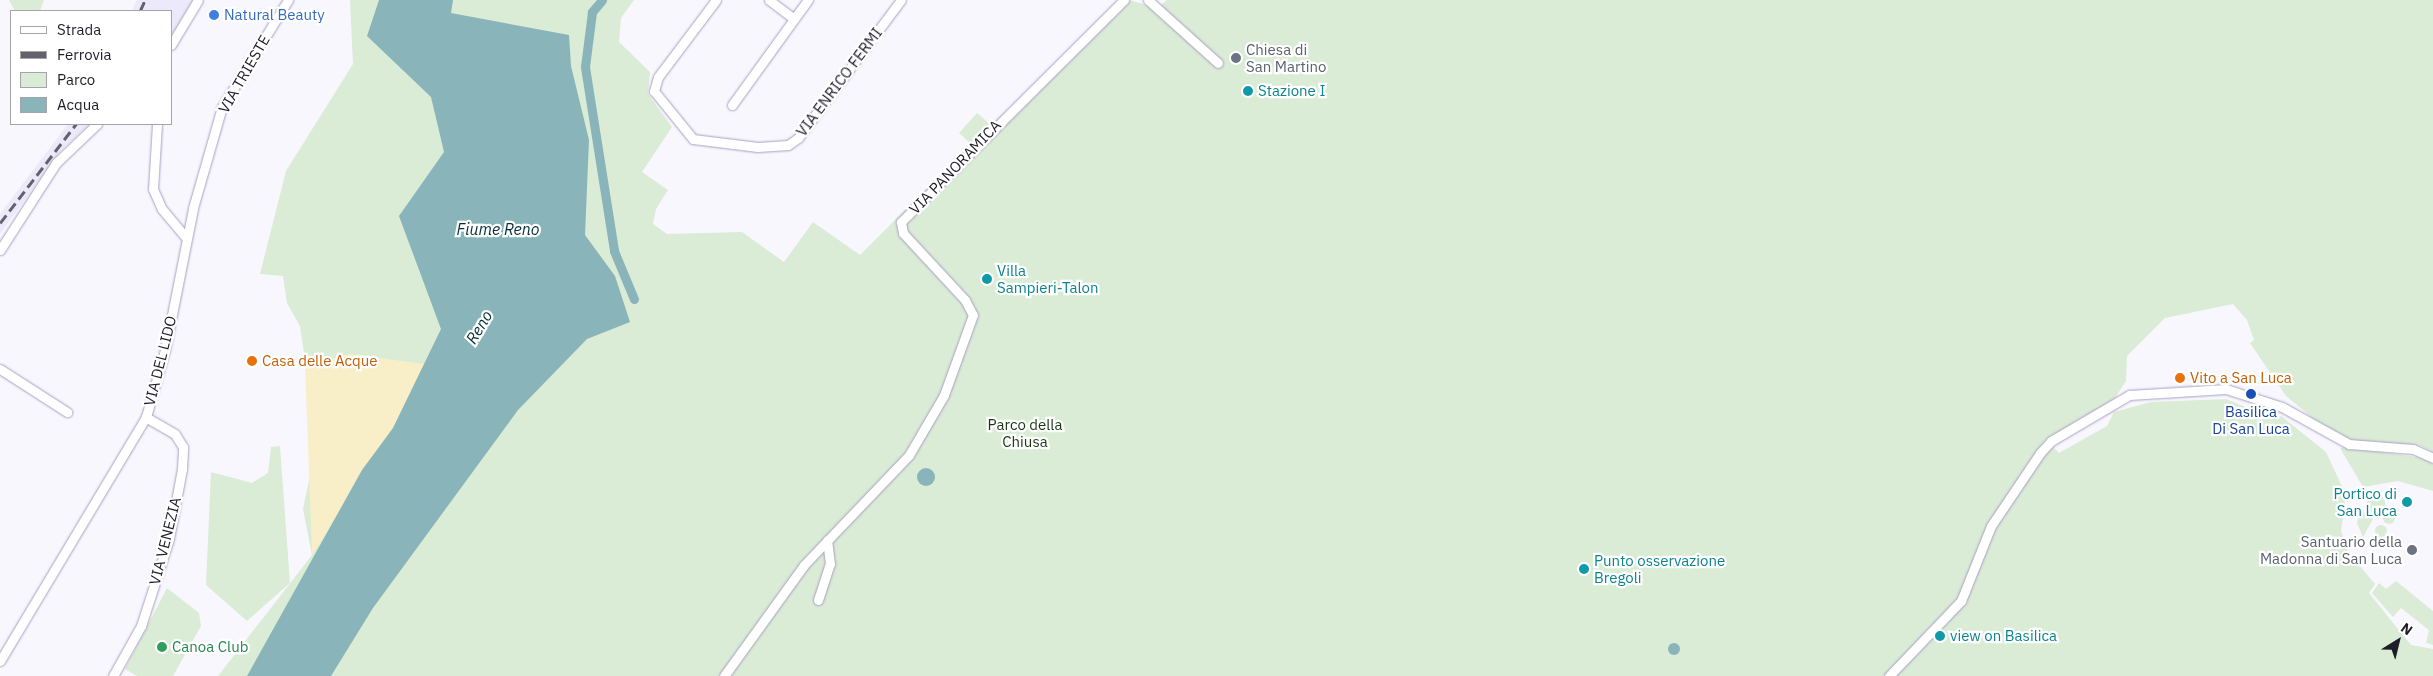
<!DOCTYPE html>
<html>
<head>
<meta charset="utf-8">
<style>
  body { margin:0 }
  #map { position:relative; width:2433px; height:676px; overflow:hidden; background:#f8f7fe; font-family:"IBM Plex Sans",sans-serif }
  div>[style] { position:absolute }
  .built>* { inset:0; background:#ebe9fa }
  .green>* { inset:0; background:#daebd6 }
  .round { border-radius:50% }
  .sand>* { inset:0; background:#f8efc9 }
  .water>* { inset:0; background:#89b4b9 }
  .canal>* { height:9px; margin:-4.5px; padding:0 4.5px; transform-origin:4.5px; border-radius:4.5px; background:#89b4b9 }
  .roads { filter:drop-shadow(0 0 1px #a6a1c2) drop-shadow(0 0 1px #a6a1c2) }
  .minor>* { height:9px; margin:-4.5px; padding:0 4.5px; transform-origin:4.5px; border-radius:4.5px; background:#fff }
  .rail>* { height:2.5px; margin-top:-1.25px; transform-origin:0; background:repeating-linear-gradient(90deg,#63616c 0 10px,transparent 0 15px) }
  .dots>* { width:14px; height:14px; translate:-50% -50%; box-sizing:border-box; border:2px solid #fff; border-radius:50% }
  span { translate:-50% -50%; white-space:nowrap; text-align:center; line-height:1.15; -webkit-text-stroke:4.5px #fff; paint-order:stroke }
  .shop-label { font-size:15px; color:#366cbe }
  .left { translate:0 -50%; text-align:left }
  .worship-label { font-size:15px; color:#5b616d }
  .right { translate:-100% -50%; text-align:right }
  .street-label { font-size:15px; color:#1e1c28 }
  .culture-label { font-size:15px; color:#0d838f }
  .food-label { font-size:15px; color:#c56008 }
  .transit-label { font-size:15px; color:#164399 }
  .park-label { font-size:15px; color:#173910 }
  .leisure-label { font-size:15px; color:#27864d }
  .water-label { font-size:16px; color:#043135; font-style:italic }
  .legend { position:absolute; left:10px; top:10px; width:162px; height:115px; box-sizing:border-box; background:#fff; border:1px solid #a5a4a9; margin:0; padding:6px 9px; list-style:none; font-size:15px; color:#1e1c28 }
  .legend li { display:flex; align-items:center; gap:10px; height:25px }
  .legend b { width:25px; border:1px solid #a5a4a9 }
  .north { position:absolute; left:2373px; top:616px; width:50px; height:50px; -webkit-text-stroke:4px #fff; paint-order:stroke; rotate:36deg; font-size:14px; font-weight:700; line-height:20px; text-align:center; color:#1e1c28 }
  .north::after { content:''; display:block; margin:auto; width:18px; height:22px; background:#1e1c28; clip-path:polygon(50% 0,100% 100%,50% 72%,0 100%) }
</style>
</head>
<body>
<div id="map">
  <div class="built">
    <div style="clip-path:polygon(137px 0,193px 0,171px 38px,171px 11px,132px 11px)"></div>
    <div style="clip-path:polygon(68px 124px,90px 124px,62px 149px,0 234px,0 214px)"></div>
  </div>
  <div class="green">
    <div style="clip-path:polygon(9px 0,44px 0,40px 11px,15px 11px)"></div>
    <div style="clip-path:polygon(350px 0,634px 0,621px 18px,619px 42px,650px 72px,648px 94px,672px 127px,642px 172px,668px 190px,656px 209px,653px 224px,667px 234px,742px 232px,784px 262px,813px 222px,860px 255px,971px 144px,959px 133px,977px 113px,991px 125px,1129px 0,1157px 8px,1167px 0,2433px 0,2433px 452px,2419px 445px,2353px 442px,2325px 428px,2286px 396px,2250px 343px,2254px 340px,2247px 320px,2233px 304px,2165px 318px,2127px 356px,2126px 381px,2115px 398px,2049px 442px,2059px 453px,2107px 426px,2114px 412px,2151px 402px,2226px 399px,2275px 419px,2281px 416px,2326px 452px,2346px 495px,2341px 531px,2349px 553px,2375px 584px,2369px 593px,2411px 645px,2433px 649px,2433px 676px,218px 676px,312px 555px,303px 509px,317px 442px,300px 326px,287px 303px,283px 276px,260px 274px,286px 171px,353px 64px)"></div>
    <div style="clip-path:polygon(280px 446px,290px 583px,247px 621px,206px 585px,211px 472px,252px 483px,268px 473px,271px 447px)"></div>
    <div style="clip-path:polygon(2344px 447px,2424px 458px,2433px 464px,2433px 491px,2398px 481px,2363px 487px,2340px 448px)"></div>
    <div class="round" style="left:2367px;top:495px;width:18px;height:18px"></div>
    <div class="round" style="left:2383px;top:512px;width:12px;height:12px"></div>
    <div style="clip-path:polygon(2365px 513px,2373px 519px,2363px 537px,2357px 523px,2360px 513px)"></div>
    <div class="round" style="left:2375px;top:525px;width:12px;height:12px"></div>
    <div style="clip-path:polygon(2396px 581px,2433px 611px,2433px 645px,2426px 643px,2429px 630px,2401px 608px,2393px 617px,2372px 593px,2379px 583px,2386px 589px)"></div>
    <div style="clip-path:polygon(167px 588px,199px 613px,201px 626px,173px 676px,137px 676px,125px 669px)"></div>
  </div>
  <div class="sand">
    <div style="clip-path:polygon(350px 354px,424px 364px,393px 428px,312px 555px,305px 366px)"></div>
  </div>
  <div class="water">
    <div style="clip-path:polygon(379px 0,453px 0,451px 13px,569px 35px,571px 66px,589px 140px,585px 235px,615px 276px,630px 322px,587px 339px,518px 410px,373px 608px,331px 676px,247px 676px,362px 470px,393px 428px,441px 329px,399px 216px,444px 152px,431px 97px,367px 36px)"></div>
    <div class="round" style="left:917px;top:468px;width:18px;height:18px"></div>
    <div class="round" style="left:1668px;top:643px;width:12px;height:12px"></div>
  </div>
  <div class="canal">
    <div style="left:602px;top:0;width:16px;rotate:130deg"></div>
    <div style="left:592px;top:12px;width:55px;rotate:97.3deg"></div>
    <div style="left:585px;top:67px;width:186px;rotate:81deg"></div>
    <div style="left:614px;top:251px;width:52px;rotate:67.4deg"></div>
  </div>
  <div class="roads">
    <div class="minor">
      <div style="left:716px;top:0;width:96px;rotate:127deg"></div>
      <div style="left:658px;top:77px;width:15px;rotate:106deg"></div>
      <div style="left:654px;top:91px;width:62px;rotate:50.9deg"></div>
      <div style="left:693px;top:139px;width:65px;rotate:7deg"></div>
      <div style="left:758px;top:147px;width:30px;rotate:-4deg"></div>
      <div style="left:788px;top:145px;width:12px;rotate:-35deg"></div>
      <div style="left:798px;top:138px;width:172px;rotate:-53.3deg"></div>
      <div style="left:769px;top:0;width:31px;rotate:37deg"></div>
      <div style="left:794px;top:19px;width:24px;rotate:-54deg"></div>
      <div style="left:1148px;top:0;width:94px;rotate:42deg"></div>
      <div style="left:171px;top:45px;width:52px;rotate:-59deg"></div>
      <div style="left:732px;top:105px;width:106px;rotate:-54.2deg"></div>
      <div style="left:157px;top:124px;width:65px;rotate:93.5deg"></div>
      <div style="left:153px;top:189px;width:22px;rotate:66deg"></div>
      <div style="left:162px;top:209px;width:38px;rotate:50deg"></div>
      <div style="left:0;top:250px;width:103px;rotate:-57.2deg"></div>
      <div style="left:56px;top:163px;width:57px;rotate:-43.6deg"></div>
      <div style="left:0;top:369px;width:80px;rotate:32.7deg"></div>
      <div style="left:818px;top:600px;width:38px;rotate:-72deg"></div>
      <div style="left:830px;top:564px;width:24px;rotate:-97deg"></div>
      <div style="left:0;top:661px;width:284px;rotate:-59.1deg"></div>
      <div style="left:146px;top:417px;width:70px;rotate:-74.2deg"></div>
      <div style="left:165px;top:350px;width:145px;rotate:-78.8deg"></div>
      <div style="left:193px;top:208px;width:105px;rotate:-74deg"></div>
      <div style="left:222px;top:107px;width:126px;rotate:-58.3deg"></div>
      <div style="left:113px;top:676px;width:57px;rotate:-60.8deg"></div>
      <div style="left:141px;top:626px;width:91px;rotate:-72.2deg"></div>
      <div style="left:169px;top:539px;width:71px;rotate:-79.5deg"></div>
      <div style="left:182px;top:469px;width:22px;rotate:-87deg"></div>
      <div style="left:183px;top:447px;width:15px;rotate:-122deg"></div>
      <div style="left:175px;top:434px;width:34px;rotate:-150deg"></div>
      <div style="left:724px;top:676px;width:137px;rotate:-54.2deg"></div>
      <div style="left:804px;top:565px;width:152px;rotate:-46.3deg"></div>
      <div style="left:909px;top:455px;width:69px;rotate:-59.7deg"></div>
      <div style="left:944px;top:395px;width:85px;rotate:-70.1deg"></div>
      <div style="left:973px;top:315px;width:17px;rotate:-118deg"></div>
      <div style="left:965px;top:300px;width:91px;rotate:-132.8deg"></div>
      <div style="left:903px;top:233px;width:11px;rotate:-100deg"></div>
      <div style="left:901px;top:222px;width:315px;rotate:-44.9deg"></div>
      <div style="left:1889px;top:676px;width:104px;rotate:-46.2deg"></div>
      <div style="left:1961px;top:601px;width:81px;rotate:-68.2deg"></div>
      <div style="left:1991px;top:526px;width:88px;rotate:-56.1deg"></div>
      <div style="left:2040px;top:453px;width:16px;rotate:-47deg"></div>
      <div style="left:2051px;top:441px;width:91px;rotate:-30.5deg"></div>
      <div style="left:2129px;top:395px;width:97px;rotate:-3.5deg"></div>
      <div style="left:2226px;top:389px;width:59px;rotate:17.8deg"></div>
      <div style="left:2282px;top:407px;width:77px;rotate:28.9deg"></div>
      <div style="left:2349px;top:444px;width:64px;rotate:4.5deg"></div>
      <div style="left:2413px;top:449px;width:22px;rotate:24deg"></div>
    </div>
  </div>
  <div class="rail">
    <div style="left:140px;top:11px;width:12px;rotate:-66deg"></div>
    <div style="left:0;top:223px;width:125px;rotate:-52.5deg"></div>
  </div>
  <div class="dots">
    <div style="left:214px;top:15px;background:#3f7fe0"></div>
    <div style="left:1236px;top:58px;background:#6b7280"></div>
    <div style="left:1248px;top:91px;background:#0f9aa8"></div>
    <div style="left:987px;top:279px;background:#0f9aa8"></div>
    <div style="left:252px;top:361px;background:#e8710a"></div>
    <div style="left:2180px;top:378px;background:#e8710a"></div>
    <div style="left:2251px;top:394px;background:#1a4fb4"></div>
    <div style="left:2407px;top:502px;background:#0f9aa8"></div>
    <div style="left:2412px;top:550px;background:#6b7280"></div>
    <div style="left:1584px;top:569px;background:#0f9aa8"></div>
    <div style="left:1940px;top:636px;background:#0f9aa8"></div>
    <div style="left:162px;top:647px;background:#2e9e5b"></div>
  </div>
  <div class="shop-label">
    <span class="left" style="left:224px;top:15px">Natural Beauty</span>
  </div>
  <div class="worship-label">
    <span class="left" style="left:1246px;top:58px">Chiesa di<br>San Martino</span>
    <span class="right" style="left:2402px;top:550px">Santuario della<br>Madonna di San Luca</span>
  </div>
  <div class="street-label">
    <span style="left:244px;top:74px;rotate:-60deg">VIA TRIESTE</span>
    <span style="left:839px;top:82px;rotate:-53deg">VIA ENRICO FERMI</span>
    <span style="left:955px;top:167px;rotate:-46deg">VIA PANORAMICA</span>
    <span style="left:160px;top:361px;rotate:-76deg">VIA DEL LIDO</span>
    <span style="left:165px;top:541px;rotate:-76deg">VIA VENEZIA</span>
  </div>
  <div class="culture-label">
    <span class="left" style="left:1258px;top:91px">Stazione I</span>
    <span class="left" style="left:997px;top:279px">Villa<br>Sampieri-Talon</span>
    <span class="right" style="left:2397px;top:502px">Portico di<br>San Luca</span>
    <span class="left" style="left:1594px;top:569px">Punto osservazione<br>Bregoli</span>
    <span class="left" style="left:1950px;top:636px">view on Basilica</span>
  </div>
  <div class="food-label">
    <span class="left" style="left:262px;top:361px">Casa delle Acque</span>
    <span class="left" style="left:2190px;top:378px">Vito a San Luca</span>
  </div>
  <div class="transit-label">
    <span style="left:2251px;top:420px">Basilica<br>Di San Luca</span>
  </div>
  <div class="park-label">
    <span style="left:1025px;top:433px">Parco della<br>Chiusa</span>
  </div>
  <div class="leisure-label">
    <span class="left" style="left:172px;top:647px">Canoa Club</span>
  </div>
  <div class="water-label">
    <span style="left:498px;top:229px">Fiume Reno</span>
    <span style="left:479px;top:327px;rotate:-59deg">Reno</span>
  </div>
  <ul class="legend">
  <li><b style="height:6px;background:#fff"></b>Strada</li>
  <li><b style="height:6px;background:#63616c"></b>Ferrovia</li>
  <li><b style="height:14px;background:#daebd6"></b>Parco</li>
  <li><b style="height:14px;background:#89b4b9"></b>Acqua</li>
  </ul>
  <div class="north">N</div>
</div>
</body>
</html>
